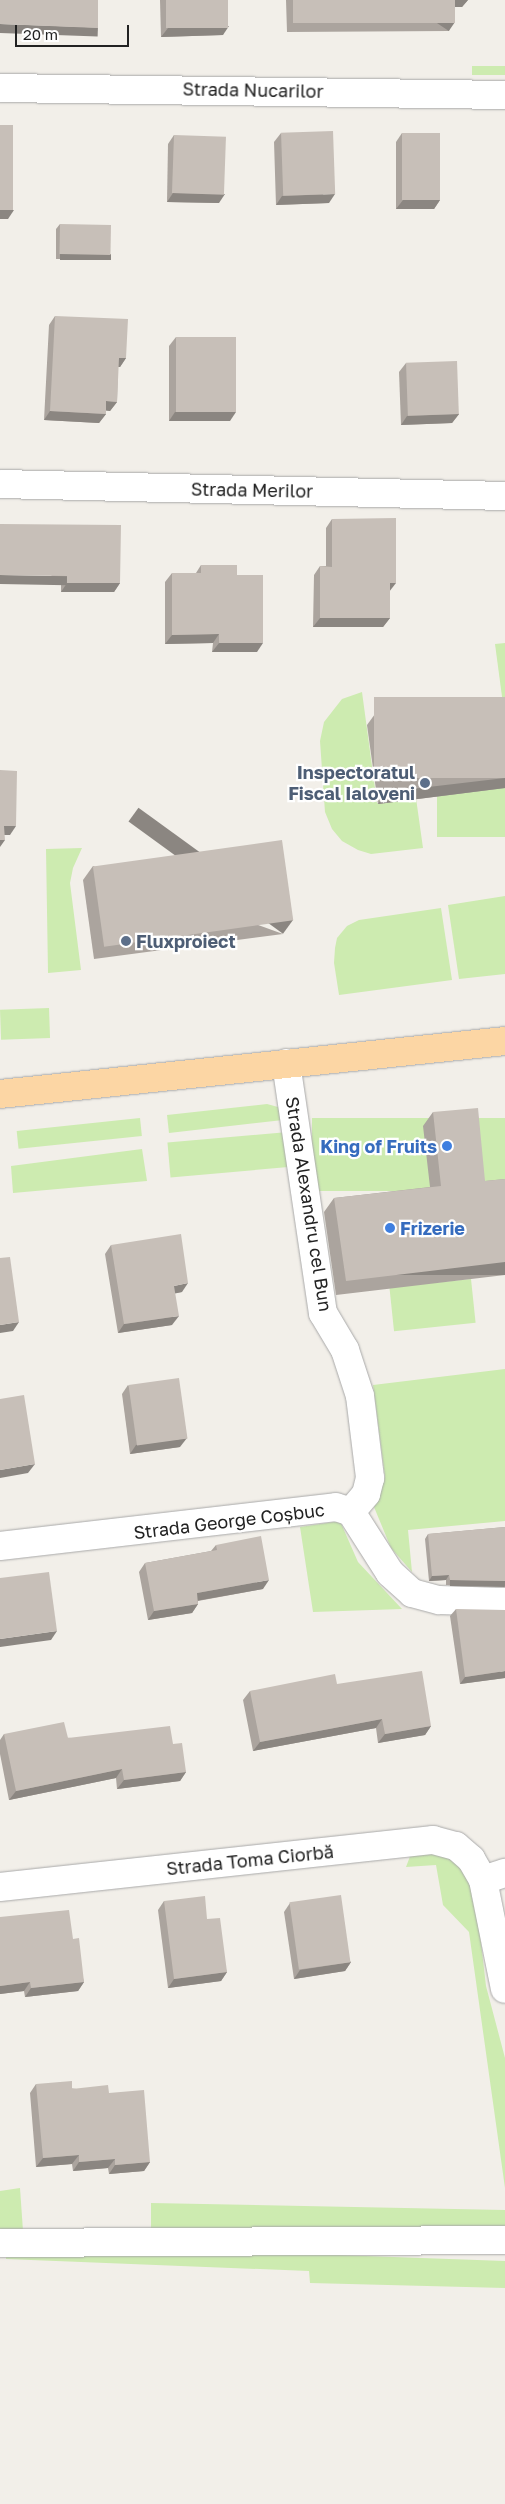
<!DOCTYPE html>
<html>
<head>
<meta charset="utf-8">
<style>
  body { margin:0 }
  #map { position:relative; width:505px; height:2504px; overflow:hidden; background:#f2efe9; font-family:"Golos Text",sans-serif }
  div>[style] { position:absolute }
  .grass>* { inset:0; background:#cdebb0; transform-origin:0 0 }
  .roads { filter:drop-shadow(0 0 1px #a9a9a9) drop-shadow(0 0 1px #a9a9a9) }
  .minor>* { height:28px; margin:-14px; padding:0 14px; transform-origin:14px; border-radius:14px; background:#fff }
  .major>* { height:28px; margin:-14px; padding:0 14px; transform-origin:14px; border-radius:14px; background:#fcd6a4 }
  .wall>* { inset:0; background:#aba49e }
  .shaded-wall>* { inset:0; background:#8b8681; transform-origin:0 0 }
  .building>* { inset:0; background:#c7bfb8; transform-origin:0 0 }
  .dots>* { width:14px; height:14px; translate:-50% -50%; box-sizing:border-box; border:2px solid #fff; border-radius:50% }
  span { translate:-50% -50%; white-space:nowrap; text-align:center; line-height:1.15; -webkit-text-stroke:4.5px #fff; paint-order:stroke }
  .street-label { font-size:18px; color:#222 }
  .service-label { font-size:18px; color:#4e5e75; font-weight:700 }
  .right { translate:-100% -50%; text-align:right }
  .left { translate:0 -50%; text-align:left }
  .shop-label { font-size:18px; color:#366cbe; font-weight:700 }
  .scale { position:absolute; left:15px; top:25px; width:114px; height:22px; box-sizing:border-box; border:2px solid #222; border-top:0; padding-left:6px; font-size:15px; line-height:18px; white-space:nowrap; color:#222; -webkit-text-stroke:4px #fff; paint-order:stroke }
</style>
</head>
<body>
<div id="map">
  <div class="grass">
    <div style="left:472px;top:66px;width:33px;height:9px"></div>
    <div style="clip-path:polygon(505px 643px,505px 719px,495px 644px)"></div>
    <div style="clip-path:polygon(362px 692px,377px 803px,416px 798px,423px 848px,371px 854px,358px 850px,342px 841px,332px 829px,325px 812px,320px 741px,324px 722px,342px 699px)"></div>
    <div style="left:505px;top:788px;width:49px;height:68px;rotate:90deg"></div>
    <div style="clip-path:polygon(82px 848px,73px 868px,70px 883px,81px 970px,48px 973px,46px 849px)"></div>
    <div style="clip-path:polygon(505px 896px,505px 974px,459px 979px,448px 905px)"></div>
    <div style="clip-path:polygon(441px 908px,452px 980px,339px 995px,334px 963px,335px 948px,337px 938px,347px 926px,359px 920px)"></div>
    <div style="left:49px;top:1008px;width:30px;height:49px;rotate:88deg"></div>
    <div style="clip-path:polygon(267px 1104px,278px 1107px,283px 1120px,169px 1133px,167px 1115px)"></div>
    <div style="left:140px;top:1118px;width:18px;height:124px;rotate:84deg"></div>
    <div style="left:505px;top:1118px;width:73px;height:193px;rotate:90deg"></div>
    <div style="left:288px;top:1132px;width:35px;height:121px;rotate:85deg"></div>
    <div style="clip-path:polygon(142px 1149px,147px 1181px,13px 1193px,11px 1166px)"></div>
    <div style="left:471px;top:1279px;width:44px;height:82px;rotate:84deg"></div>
    <div style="clip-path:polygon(505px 1369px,505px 1521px,408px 1530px,412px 1572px,391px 1548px,374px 1507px,385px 1477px,373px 1385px)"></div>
    <div style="clip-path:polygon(340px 1521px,358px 1562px,402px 1609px,313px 1612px,300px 1527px)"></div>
    <div style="clip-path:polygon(431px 1847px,454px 1859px,466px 1874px,477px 1908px,486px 1986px,505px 2058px,505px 2188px,469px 1932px,443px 1905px,436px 1865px,406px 1867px,412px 1851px)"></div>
    <div style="clip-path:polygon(20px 2188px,23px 2231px,0 2231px,0 2191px)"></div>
    <div style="clip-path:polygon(151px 2203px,505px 2210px,505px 2231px,151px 2229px)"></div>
    <div style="clip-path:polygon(6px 2251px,310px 2254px,505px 2261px,505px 2288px,310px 2283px,309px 2271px,6px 2259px)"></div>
  </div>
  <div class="roads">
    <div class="minor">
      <div style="left:0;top:88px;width:505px;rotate:0.79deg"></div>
      <div style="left:0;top:484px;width:505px;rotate:1.36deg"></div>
      <div style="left:286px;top:1063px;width:253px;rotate:81.6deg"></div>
      <div style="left:323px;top:1313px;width:43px;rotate:59.3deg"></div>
      <div style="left:345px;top:1350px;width:48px;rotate:71.9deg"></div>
      <div style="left:360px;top:1396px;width:83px;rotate:83deg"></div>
      <div style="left:370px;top:1478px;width:16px;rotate:104deg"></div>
      <div style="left:366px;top:1494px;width:23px;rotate:130deg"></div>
      <div style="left:0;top:1546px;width:338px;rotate:-6.6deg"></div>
      <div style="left:336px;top:1507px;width:16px;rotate:18deg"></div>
      <div style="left:351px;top:1512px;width:72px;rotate:57.4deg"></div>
      <div style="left:390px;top:1573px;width:30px;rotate:42deg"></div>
      <div style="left:412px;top:1593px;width:28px;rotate:15deg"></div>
      <div style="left:439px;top:1600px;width:66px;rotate:1.7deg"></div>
      <div style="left:483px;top:1880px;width:111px;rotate:78.6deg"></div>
      <div style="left:0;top:1887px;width:436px;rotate:-6.2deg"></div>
      <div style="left:433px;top:1840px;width:24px;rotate:15deg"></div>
      <div style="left:456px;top:1846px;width:20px;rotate:41deg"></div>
      <div style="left:471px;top:1859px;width:24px;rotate:60deg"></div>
      <div style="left:483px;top:1880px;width:23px;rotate:-18deg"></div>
      <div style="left:0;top:2243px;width:505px;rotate:-0.34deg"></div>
    </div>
    <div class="major">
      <div style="left:0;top:1094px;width:508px;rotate:-5.99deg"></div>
    </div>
  </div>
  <div class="wall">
    <div style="clip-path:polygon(160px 0,228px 0,223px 35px,161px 37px)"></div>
    <div style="clip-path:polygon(286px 0,468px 0,462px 7px,455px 7px,449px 31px,287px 32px)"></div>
    <div style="clip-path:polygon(281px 133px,329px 203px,276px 205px,274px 142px)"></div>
    <div style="clip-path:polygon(402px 133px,440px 200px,434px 209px,396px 209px,396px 142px)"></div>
    <div style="clip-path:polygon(174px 135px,219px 203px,167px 202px,168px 144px)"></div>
    <div style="clip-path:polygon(60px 224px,108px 259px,56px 259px,56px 229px)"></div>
    <div style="clip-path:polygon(55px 316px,126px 358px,120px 367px,118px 367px,117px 402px,110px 411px,106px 410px,106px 414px,99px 423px,44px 420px,49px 325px)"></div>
    <div style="clip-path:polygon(176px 337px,230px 421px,169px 421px,169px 346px)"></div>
    <div style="clip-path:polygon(406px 363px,459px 414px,452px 423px,401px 425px,399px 372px)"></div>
    <div style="clip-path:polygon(332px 519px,390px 592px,390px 618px,383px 627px,313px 627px,314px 575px,320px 566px,326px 566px,326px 528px)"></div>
    <div style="clip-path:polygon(0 524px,120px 583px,114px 592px,61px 592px,61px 585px)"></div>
    <div style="clip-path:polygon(201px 565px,237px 575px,257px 652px,212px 652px,213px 643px,165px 644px,165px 582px,172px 573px,196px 573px)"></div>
    <div style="clip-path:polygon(505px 697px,505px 788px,378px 804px,367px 725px,375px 714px)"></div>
    <div style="clip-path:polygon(93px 866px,283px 934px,94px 959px,83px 880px)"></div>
    <div style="clip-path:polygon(433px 1112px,485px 1181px,505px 1179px,505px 1275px,336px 1295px,324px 1212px,334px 1198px,430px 1187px,423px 1126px)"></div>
    <div style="clip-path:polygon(111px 1245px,182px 1292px,175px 1293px,172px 1325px,118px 1333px,105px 1254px)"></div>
    <div style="clip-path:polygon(128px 1385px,180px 1447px,130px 1454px,122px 1394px)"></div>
    <div style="clip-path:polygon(505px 1527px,505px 1586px,446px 1585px,446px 1580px,429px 1581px,425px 1539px,428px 1534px)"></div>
    <div style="clip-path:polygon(216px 1545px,263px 1589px,198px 1601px,198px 1604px,192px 1613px,148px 1620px,139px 1572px,145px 1563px,211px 1551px)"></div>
    <div style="clip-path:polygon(456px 1609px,505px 1678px,460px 1684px,450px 1616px)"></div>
    <div style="clip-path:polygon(337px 1684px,431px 1726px,425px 1735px,378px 1743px,376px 1728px,253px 1751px,243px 1700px,250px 1691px)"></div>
    <div style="clip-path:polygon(4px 1734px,173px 1744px,186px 1772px,180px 1781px,117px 1789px,116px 1778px,9px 1800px,0 1754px,0 1740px)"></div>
    <div style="clip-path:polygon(164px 1901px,207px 1919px,227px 1972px,221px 1981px,168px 1988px,158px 1910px)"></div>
    <div style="clip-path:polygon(290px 1903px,351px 1962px,345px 1971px,294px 1979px,284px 1912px)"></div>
    <div style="clip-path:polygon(0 1917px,73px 1939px,84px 1982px,78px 1991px,25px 1997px,24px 1991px,0 1994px)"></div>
    <div style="clip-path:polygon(36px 2084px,109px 2093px,150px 2162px,144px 2171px,109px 2174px,108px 2168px,73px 2171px,72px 2164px,36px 2167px,30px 2093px)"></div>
  </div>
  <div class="shaded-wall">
    <div style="clip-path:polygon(454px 0,468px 0,462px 7px,448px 7px)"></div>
    <div style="left:455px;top:22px;width:11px;height:162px;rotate:124deg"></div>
    <div style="left:0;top:24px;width:98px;height:9px;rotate:2deg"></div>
    <div style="clip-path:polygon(229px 26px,223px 35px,161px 37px,168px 28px)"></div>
    <div style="clip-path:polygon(173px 193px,225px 194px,219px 203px,167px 202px)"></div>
    <div style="clip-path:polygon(335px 194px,329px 203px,276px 205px,282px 196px)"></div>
    <div style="clip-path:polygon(403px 200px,440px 200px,434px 209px,396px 209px)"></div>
    <div style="clip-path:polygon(0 210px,14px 210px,8px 219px,0 219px)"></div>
    <div style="left:60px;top:254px;width:51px;height:6px"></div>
    <div style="clip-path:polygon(119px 358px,126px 358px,120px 367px,113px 367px)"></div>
    <div style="clip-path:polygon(106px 401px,117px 402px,110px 411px,100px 410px)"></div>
    <div style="clip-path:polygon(50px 411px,106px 414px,99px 423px,44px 420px)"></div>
    <div style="clip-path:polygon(175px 412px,236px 412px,230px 421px,169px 421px)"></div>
    <div style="clip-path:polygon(459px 414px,452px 423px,401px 425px,407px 416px)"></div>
    <div style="left:0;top:575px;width:67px;height:9px;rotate:1deg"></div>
    <div style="clip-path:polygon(67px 583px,120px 583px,114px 592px,61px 592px)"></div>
    <div style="clip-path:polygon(390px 583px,396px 583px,389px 592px)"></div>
    <div style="clip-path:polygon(320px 618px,390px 618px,383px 627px,313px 627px)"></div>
    <div style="clip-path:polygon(219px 634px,213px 643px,165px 644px,172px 635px)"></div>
    <div style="clip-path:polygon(219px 643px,263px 643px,257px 652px,212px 652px)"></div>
    <div style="clip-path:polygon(505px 778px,505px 788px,378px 804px,386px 792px)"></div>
    <div style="clip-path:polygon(4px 826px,16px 826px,10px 835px,0 835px)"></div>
    <div style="clip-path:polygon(0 840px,5px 840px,0 847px)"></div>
    <div style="left:293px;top:920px;width:17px;height:191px;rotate:126deg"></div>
    <div style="left:505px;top:1262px;width:13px;height:160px;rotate:90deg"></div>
    <div style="clip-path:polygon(188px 1283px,182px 1292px,168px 1295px,174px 1286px)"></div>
    <div style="clip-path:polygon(179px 1316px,172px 1325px,118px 1333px,124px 1324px)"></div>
    <div style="clip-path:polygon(19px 1322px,13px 1331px,0 1333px,0 1325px)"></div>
    <div style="clip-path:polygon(187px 1438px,180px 1447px,130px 1454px,136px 1445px)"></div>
    <div style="clip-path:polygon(35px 1464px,28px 1473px,0 1478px,0 1470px)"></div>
    <div style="clip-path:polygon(449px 1575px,446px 1580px,429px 1581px,432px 1576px)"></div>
    <div style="clip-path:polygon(269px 1580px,263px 1589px,190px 1602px,197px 1593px)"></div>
    <div style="left:450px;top:1580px;width:55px;height:6px;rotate:1deg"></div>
    <div style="clip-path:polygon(198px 1604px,192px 1613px,148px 1620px,154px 1611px)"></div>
    <div style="clip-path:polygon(57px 1631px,51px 1640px,0 1647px,0 1639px)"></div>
    <div style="clip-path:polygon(505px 1671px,505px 1678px,460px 1684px,465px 1677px)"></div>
    <div style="clip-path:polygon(382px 1719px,376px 1728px,253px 1751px,260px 1742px)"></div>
    <div style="clip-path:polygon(431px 1726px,425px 1735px,378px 1743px,385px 1734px)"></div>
    <div style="clip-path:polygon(122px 1769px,116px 1778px,9px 1800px,16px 1791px)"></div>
    <div style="clip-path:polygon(186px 1772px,180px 1781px,117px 1789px,124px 1780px)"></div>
    <div style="clip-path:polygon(351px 1962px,345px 1971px,294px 1979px,300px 1970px)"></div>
    <div style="clip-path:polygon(227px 1972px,221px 1981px,168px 1988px,174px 1979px)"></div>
    <div style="clip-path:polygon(30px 1982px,24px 1991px,0 1994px,0 1986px)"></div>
    <div style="clip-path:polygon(84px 1982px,78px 1991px,25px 1997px,31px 1988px)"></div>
    <div style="clip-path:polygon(79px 2155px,72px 2164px,36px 2167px,43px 2158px)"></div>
    <div style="clip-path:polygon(115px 2159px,108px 2168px,73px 2171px,79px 2162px)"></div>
    <div style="clip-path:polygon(150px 2162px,144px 2171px,109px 2174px,115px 2165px)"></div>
  </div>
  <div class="building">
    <div style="clip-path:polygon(0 0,98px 0,98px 28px,0 24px)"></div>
    <div style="left:166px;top:0;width:62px;height:28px"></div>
    <div style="left:293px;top:0;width:162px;height:23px"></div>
    <div style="left:0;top:125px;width:13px;height:85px"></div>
    <div style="left:333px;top:131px;width:63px;height:52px;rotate:88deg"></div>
    <div style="left:402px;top:133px;width:38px;height:67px"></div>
    <div style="left:174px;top:135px;width:52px;height:58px;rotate:2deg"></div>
    <div style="left:60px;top:224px;width:51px;height:30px;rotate:1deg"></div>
    <div style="clip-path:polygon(55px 316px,128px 319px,126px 358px,119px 358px,117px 402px,106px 401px,106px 414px,50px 411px)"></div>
    <div style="left:176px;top:337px;width:60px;height:75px"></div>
    <div style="left:457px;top:361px;width:53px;height:51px;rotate:88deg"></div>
    <div style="clip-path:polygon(396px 518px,396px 583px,390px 583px,390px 618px,320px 618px,320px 566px,332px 567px,332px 519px)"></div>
    <div style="clip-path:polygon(0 524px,121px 525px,120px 583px,67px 583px,67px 576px,0 575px)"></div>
    <div style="clip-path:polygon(201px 565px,237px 565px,237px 575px,263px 575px,263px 643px,219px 643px,219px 634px,172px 635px,172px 573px,201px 573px)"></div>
    <div style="left:505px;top:697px;width:81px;height:131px;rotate:90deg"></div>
    <div style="clip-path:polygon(0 770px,17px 771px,16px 826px,4px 826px,5px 840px,0 840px)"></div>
    <div style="left:282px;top:840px;width:81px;height:191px;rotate:82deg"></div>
    <div style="clip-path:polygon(478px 1108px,485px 1181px,505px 1179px,505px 1262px,346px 1281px,334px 1198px,441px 1186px,433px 1112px)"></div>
    <div style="clip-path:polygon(181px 1234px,188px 1283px,174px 1286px,179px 1316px,124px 1324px,111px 1245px)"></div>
    <div style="clip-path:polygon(10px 1257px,19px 1322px,0 1325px,0 1258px)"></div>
    <div style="left:179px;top:1378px;width:61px;height:51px;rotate:82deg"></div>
    <div style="clip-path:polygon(24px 1395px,35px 1464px,0 1470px,0 1399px)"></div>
    <div style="clip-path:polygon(505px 1527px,505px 1581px,450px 1580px,449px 1575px,432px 1576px,428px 1534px)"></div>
    <div style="clip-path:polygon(261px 1536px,269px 1580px,197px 1593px,198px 1604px,154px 1611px,145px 1563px,217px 1550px,216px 1545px)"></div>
    <div style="clip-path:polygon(49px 1572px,57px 1631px,0 1639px,0 1578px)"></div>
    <div style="clip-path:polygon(456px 1609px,505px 1610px,505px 1671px,465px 1677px)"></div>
    <div style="clip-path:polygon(422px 1671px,431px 1726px,385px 1734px,382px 1719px,260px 1742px,250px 1691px,335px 1674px,337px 1684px)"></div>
    <div style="clip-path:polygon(64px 1722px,68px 1738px,170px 1726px,173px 1744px,182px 1743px,186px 1772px,124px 1780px,122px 1769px,16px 1791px,4px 1734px)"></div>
    <div style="left:341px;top:1895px;width:68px;height:52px;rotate:82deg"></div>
    <div style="clip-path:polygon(205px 1896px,207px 1919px,220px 1918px,227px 1972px,174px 1979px,164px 1901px)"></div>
    <div style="clip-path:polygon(69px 1910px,73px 1939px,79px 1938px,84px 1982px,31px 1988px,30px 1982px,0 1986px,0 1917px)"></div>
    <div style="clip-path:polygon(72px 2081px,72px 2089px,108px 2085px,109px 2093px,144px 2090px,150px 2162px,115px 2165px,115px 2159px,79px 2162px,79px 2155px,43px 2158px,36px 2084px)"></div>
  </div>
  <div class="dots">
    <div style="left:425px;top:783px;background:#5c6f8a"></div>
    <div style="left:126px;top:941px;background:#5c6f8a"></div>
    <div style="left:447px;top:1146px;background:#3f7fe0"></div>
    <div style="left:390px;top:1228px;background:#3f7fe0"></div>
  </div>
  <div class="street-label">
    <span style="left:253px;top:90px;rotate:1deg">Strada Nucarilor</span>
    <span style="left:252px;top:490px;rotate:1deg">Strada Merilor</span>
    <span style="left:309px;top:1204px;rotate:81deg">Strada Alexandru cel Bun</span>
    <span style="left:229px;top:1521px;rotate:-7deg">Strada George Coșbuc</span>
    <span style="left:250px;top:1860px;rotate:-6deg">Strada Toma Ciorbă</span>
  </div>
  <div class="service-label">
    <span class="right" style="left:415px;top:783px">Inspectoratul<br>Fiscal Ialoveni</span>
    <span class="left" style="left:136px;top:941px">Fluxproiect</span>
  </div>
  <div class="shop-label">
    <span class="right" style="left:437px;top:1146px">King of Fruits</span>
    <span class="left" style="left:400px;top:1228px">Frizerie</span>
  </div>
  <div class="scale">20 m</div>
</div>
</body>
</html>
